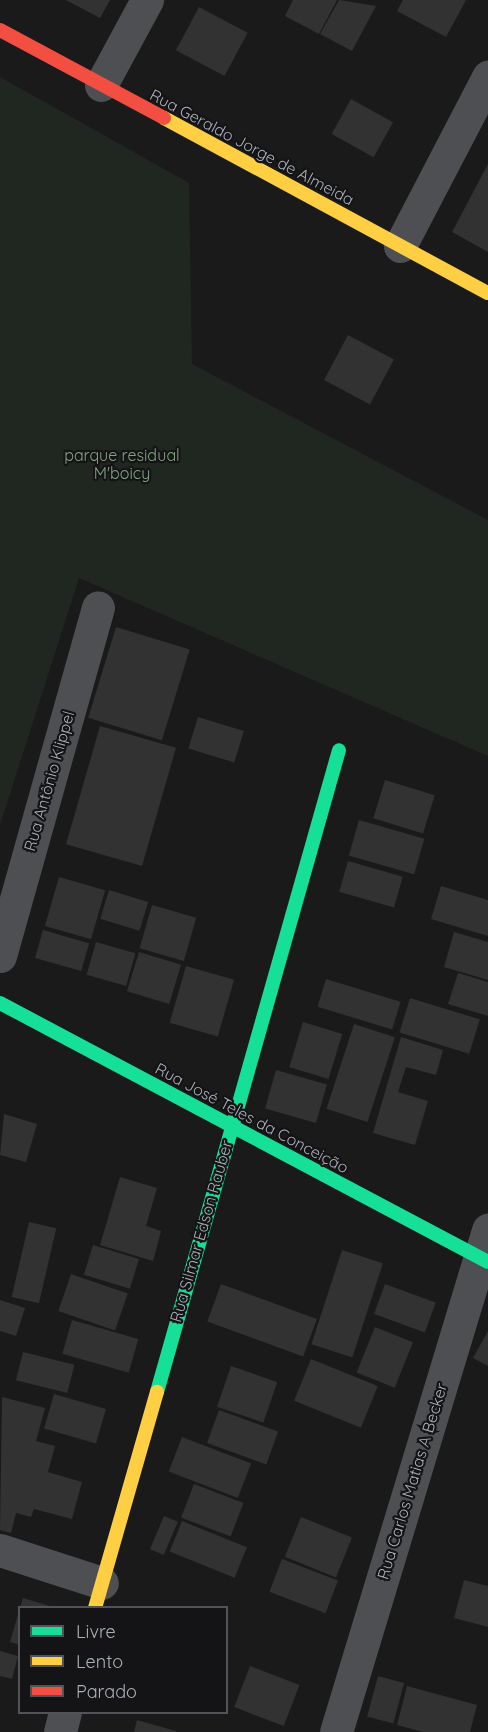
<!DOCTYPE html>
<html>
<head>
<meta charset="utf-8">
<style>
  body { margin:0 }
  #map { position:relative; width:488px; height:1732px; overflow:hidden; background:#1a1a1a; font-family:Quicksand,sans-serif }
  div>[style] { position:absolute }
  .green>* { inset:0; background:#202720 }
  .building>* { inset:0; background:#323232; transform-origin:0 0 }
  .street>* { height:33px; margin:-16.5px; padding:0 16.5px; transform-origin:16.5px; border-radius:16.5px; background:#4e4f53 }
  .fast>* { height:14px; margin:-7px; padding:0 7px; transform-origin:7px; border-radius:7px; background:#16e098 }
  .slow>* { height:14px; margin:-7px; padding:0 7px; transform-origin:7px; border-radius:7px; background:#ffcf43 }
  .jam>* { height:14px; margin:-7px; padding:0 7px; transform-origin:7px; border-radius:7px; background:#f24e42 }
  span { translate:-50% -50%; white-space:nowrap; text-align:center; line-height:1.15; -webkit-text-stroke:4.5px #141416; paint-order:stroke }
  .street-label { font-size:16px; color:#abb1ba }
  .park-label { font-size:16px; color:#83a484 }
  .legend { position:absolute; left:18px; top:1606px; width:210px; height:108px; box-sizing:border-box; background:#141416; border:2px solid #505358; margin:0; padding:8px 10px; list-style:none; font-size:18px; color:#abb1ba }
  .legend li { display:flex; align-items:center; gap:12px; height:30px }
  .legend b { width:30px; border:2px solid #505358 }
</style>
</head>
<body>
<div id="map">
  <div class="green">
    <div style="clip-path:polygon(0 77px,189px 183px,192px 364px,488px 520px,488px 756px,79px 578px,0 825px)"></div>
  </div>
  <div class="building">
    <div style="clip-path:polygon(66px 0,110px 0,100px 18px)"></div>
    <div style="clip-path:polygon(293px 0,337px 0,319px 34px,285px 16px)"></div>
    <div style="clip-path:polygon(339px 0,376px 6px,352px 51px,320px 34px)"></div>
    <div style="clip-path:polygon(403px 0,466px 0,446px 37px,397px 11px)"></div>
    <div style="left:199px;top:7px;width:55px;height:49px;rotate:28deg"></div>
    <div style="left:351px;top:99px;width:48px;height:40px;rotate:29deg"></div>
    <div style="clip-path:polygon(488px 164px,488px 252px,452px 232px)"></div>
    <div style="left:348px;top:335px;width:52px;height:51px;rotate:28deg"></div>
    <div style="left:116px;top:627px;width:77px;height:95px;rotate:17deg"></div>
    <div style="left:198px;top:717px;width:48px;height:33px;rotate:17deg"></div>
    <div style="left:100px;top:726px;width:79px;height:123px;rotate:16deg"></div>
    <div style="left:385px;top:780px;width:52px;height:40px;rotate:17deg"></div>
    <div style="left:359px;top:820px;width:68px;height:37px;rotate:16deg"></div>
    <div style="left:348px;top:861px;width:57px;height:32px;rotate:16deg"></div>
    <div style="left:59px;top:877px;width:48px;height:51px;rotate:16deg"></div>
    <div style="clip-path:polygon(441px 886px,488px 900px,488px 936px,431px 919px)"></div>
    <div style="left:109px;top:890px;width:41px;height:30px;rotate:17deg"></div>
    <div style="left:152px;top:905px;width:46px;height:45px;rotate:16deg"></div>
    <div style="left:43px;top:930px;width:48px;height:29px;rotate:16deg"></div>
    <div style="clip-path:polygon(454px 932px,488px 942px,488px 980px,444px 967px)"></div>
    <div style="left:96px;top:942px;width:41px;height:34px;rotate:16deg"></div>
    <div style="left:139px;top:952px;width:44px;height:41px;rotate:17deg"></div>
    <div style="left:186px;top:966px;width:50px;height:59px;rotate:16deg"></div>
    <div style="clip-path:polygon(458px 973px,488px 982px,488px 1016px,448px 1004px)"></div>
    <div style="left:326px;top:979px;width:78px;height:29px;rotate:17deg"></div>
    <div style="left:410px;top:998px;width:73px;height:36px;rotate:17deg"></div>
    <div style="left:303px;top:1022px;width:41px;height:47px;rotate:17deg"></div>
    <div style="left:354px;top:1024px;width:43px;height:89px;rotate:18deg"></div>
    <div style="clip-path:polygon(401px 1037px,443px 1050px,436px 1075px,406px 1067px,398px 1092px,428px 1101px,415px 1145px,373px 1133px)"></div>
    <div style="left:276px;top:1070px;width:53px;height:40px;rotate:16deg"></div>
    <div style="clip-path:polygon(4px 1114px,37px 1124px,26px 1162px,0 1155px)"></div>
    <div style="clip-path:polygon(120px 1177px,157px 1188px,146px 1226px,161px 1231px,153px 1261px,100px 1245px)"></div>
    <div style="left:29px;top:1222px;width:28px;height:77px;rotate:13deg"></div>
    <div style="left:93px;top:1245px;width:48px;height:31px;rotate:17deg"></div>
    <div style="left:342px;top:1250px;width:43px;height:99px;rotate:18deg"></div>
    <div style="left:71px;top:1274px;width:60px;height:39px;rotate:19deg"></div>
    <div style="left:221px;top:1284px;width:102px;height:40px;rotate:20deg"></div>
    <div style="left:385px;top:1284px;width:54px;height:32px;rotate:20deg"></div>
    <div style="clip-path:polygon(0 1300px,25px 1308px,16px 1336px,0 1331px)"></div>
    <div style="left:72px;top:1320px;width:69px;height:35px;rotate:16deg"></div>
    <div style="left:375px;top:1327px;width:41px;height:49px;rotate:22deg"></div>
    <div style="clip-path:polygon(488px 1331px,488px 1366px,473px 1358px)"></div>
    <div style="left:23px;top:1352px;width:53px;height:29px;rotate:14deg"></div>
    <div style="left:311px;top:1359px;width:72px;height:45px;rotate:22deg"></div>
    <div style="left:231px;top:1366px;width:49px;height:43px;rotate:19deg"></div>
    <div style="left:54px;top:1394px;width:54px;height:36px;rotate:16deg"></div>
    <div style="clip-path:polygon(2px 1397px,45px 1408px,36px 1441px,55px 1446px,48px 1472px,82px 1482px,72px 1519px,34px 1509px,31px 1517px,16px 1513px,11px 1533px,0 1530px)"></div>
    <div style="left:219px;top:1410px;width:63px;height:35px;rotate:20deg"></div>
    <div style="left:182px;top:1437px;width:74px;height:37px;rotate:21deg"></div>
    <div style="left:194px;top:1484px;width:53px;height:36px;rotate:21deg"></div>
    <div style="left:164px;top:1516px;width:15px;height:36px;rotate:23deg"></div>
    <div style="left:301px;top:1517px;width:55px;height:43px;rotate:22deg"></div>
    <div style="left:182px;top:1521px;width:70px;height:33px;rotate:22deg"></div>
    <div style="left:282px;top:1559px;width:60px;height:35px;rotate:21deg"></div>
    <div style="clip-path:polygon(464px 1580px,488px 1586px,488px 1627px,454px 1618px)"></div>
    <div style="clip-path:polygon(23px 1598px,53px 1607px,53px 1608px,20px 1608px)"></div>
    <div style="clip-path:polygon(19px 1611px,20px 1612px,20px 1645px,10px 1642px)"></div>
    <div style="clip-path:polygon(0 1651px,18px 1656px,12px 1679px,0 1676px)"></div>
    <div style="left:250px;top:1666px;width:53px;height:44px;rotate:21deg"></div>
    <div style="left:378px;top:1676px;width:27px;height:42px;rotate:15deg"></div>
    <div style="clip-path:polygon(407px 1686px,477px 1705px,470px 1732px,423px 1732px,397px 1725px)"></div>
    <div style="clip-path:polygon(137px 1720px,176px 1731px,176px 1732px,134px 1732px)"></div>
  </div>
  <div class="street">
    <div style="left:101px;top:85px;width:97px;rotate:-61.6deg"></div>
    <div style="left:400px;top:246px;width:191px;rotate:-62.5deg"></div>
    <div style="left:0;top:956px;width:362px;rotate:-74.3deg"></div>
    <div style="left:0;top:1550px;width:107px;rotate:17.9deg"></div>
    <div style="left:60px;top:1732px;width:21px;rotate:-76deg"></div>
    <div style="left:336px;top:1732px;width:525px;rotate:-73.15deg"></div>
  </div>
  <div class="fast">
    <div style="left:0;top:1003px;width:552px;rotate:27.96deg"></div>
    <div style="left:157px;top:1392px;width:667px;rotate:-74.17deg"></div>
  </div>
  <div class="slow">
    <div style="left:164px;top:118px;width:368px;rotate:28.4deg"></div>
    <div style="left:95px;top:1608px;width:225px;rotate:-74deg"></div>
  </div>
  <div class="jam">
    <div style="left:0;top:30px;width:186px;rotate:28.2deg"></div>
  </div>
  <div class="street-label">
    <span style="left:252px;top:147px;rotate:28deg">Rua Geraldo Jorge de Almeida</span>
    <span style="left:49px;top:781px;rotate:-74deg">Rua Antônio Klippel</span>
    <span style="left:252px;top:1118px;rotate:28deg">Rua José Teles da Conceição</span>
    <span style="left:201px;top:1231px;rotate:-74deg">Rua Silmar Edson Rauber</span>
    <span style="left:412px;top:1481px;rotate:-73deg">Rua Carlos Matias A Becker</span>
  </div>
  <div class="park-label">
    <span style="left:122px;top:464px">parque residual<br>M'boicy</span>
  </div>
  <ul class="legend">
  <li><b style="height:8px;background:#16e098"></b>Livre</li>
  <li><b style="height:8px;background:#ffcf43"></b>Lento</li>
  <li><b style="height:8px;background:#f24e42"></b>Parado</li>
  </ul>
</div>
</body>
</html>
